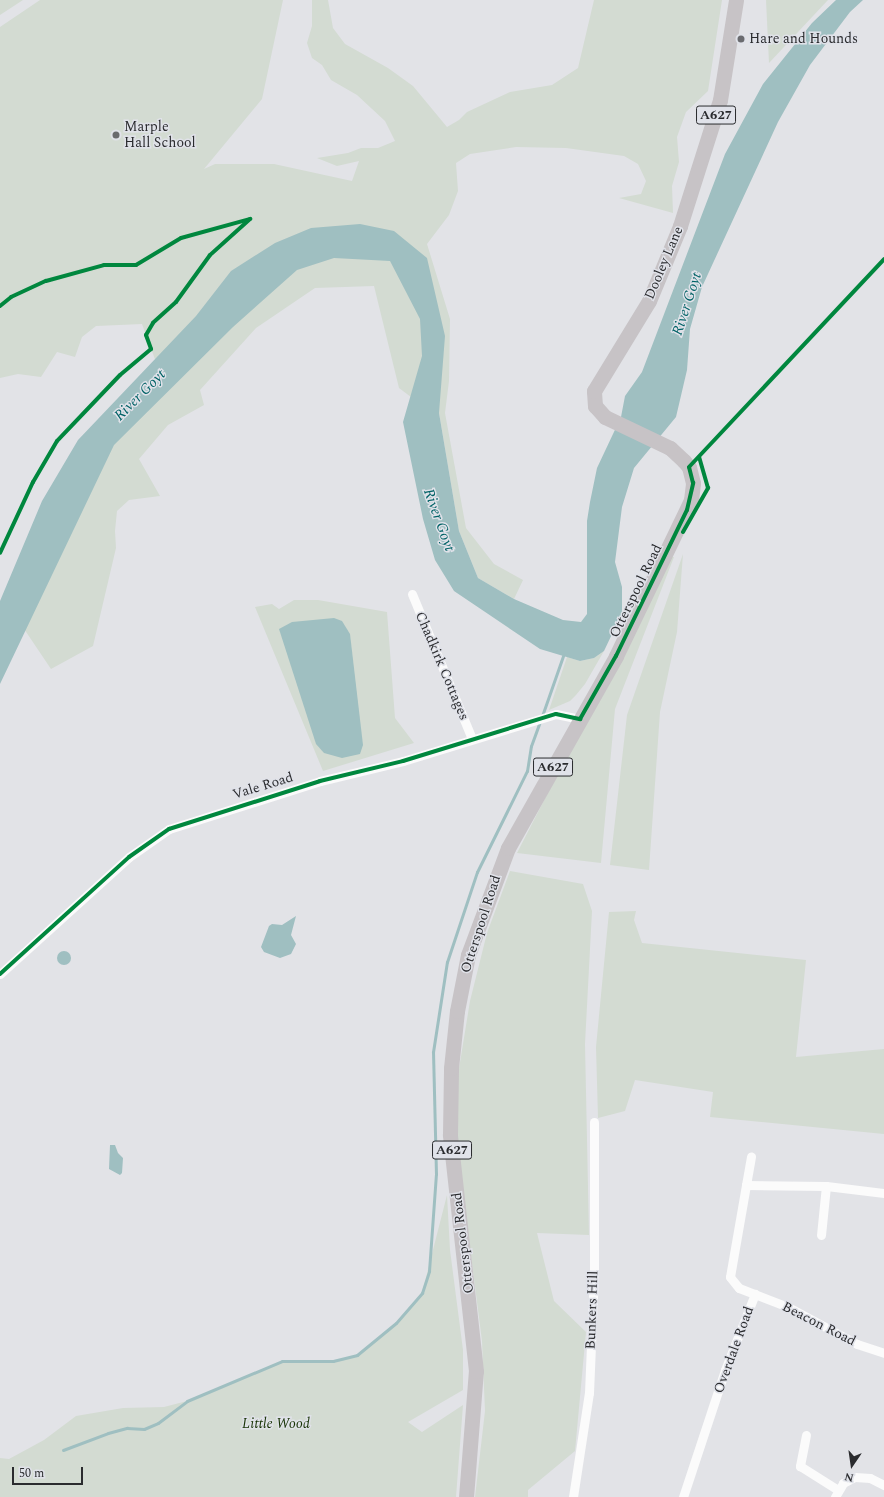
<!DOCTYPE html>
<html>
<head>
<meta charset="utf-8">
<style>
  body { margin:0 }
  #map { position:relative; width:884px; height:1497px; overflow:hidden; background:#e2e3e7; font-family:Spectral,serif }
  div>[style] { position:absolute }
  .green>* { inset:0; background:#d3dbd2 }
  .water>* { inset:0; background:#9fbfc1 }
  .round { border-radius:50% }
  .stream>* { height:3px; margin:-1.5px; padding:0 1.5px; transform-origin:1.5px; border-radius:1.5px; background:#9fbfc1 }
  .street>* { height:9px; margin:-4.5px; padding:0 4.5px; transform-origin:4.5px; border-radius:4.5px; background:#fbfbfb }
  .primary>* { height:15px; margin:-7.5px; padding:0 7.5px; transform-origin:7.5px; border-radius:7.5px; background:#c7c3c6 }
  .cycleway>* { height:4px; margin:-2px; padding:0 2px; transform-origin:2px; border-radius:2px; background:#00873e }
  .dots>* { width:11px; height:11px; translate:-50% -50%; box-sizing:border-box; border:2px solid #e0e2e9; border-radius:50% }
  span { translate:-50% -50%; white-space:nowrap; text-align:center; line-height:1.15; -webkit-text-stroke:3px #e0e2e9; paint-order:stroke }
  .shield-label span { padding:1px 3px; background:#e0e2e9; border:1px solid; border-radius:3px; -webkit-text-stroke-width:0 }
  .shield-label { font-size:13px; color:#2a2b2e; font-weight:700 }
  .poi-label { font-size:14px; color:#2a2b2e }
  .left { translate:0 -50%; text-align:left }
  .street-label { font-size:14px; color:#2a2b2e }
  .park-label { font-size:14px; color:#173305; font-style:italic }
  .water-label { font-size:15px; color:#006266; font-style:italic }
  .north { position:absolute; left:832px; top:1445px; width:40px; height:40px; -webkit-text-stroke:3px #e0e2e9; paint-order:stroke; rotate:193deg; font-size:11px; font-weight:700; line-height:16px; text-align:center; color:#2a2b2e }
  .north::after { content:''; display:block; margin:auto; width:14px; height:18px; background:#2a2b2e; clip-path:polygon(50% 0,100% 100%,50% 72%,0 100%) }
  .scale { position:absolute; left:12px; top:1467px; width:71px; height:18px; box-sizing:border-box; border:2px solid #2a2b2e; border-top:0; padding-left:5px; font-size:12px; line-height:14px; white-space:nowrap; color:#2a2b2e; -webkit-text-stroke:3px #e0e2e9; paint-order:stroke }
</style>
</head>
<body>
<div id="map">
  <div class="green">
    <div style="clip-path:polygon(0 0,23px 0,0 15px)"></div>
    <div style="clip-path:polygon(40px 0,283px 0,262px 99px,204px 169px,215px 164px,274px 164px,352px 181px,359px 161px,337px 166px,317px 158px,348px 153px,361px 148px,378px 148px,395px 141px,385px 121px,357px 95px,331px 80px,322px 65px,312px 58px,307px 43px,312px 26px,312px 0,328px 0,333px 28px,345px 44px,388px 68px,413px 86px,447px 127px,459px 120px,467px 112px,510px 92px,552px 85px,578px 68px,594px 0,722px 0,708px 91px,686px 112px,677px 137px,679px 162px,672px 186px,673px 213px,619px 198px,641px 194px,646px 181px,638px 164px,624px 156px,566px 148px,516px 147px,470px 154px,456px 163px,458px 191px,449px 215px,427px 244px,450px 319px,449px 381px,445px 413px,466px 528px,494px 564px,523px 580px,514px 599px,478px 578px,459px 531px,439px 413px,423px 406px,399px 388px,374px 286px,315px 288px,256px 328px,200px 390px,204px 405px,168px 425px,139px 459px,160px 496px,129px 500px,117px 511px,115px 531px,116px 548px,93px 646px,51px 669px,14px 614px,37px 555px,160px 373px,142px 324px,96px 326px,82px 337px,75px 357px,57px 352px,41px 377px,18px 374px,0 378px,0 27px)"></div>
    <div style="clip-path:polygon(766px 0,828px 0,769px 63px)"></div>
    <div style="clip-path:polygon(683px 554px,677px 632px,660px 712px,649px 870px,610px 865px,627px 715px)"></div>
    <div style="clip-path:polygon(669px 557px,674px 557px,615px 709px,601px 863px,517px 853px)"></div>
    <div style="clip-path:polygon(294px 600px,318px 600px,387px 612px,395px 718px,414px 743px,323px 771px,255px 607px,272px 604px,279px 609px)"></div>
    <div style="clip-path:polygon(604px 651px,585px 684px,576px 695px,570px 701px,549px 710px,567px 657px,580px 661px,594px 658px)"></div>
    <div style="clip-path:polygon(510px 871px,583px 884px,592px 911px,585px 1044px,589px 1235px,537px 1233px,554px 1301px,586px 1332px,575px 1451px,528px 1490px,528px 1497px,475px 1497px,485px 1411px,482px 1341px,457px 1146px,456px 1087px,470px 1001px,487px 933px)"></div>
    <div style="clip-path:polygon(636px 911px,634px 920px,642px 943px,806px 960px,796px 1057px,884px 1049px,884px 1134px,710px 1117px,713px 1092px,635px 1080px,625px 1111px,598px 1118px,596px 1047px,609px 912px)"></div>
    <div style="clip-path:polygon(447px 1195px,450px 1250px,463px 1350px,463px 1390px,408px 1422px,422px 1432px,463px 1405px,456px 1497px,0 1497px,0 1458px,9px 1459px,44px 1440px,76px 1416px,123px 1408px,164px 1407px,187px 1401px,282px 1361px,333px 1361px,357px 1355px,396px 1323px,422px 1293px)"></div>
  </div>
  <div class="water">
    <div style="clip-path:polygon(836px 0,863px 0,850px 12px,810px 65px,778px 122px,702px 287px,690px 329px,687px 370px,676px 417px,634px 468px,622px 507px,615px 562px,622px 587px,622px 613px,604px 651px,594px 658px,580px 661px,540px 649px,454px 591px,435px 560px,423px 519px,403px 422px,422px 356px,420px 319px,390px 261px,334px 258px,297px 270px,233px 327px,114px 445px,0 684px,0 601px,42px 501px,78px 440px,196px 316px,231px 271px,275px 243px,311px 228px,360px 224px,394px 231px,427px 258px,445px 336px,439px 413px,459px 531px,478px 578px,514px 599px,563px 620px,581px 622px,587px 614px,587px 521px,590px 502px,597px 468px,621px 417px,625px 396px,642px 372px,725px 154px,763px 84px,812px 23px)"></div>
    <div style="clip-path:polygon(334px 618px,342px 621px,350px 634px,363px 745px,360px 754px,342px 758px,324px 753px,316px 744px,279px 629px,292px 622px)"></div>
    <div style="clip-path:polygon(296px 916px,291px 935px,296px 944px,291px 954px,280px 958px,264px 952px,261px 947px,269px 926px,272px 924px,282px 925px)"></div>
    <div class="round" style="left:57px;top:951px;width:14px;height:14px"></div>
    <div style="clip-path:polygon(110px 1145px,115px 1145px,118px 1153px,123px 1158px,122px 1173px,120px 1175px,109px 1169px)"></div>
  </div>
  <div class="stream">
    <div style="left:542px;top:716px;width:64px;rotate:-70.7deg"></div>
    <div style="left:63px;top:1450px;width:48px;rotate:-20.7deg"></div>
    <div style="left:108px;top:1433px;width:20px;rotate:-15deg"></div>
    <div style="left:127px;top:1428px;width:17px;rotate:3deg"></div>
    <div style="left:144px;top:1429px;width:15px;rotate:-23deg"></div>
    <div style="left:158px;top:1423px;width:36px;rotate:-37deg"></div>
    <div style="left:187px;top:1401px;width:103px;rotate:-22.8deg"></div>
    <div style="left:282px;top:1361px;width:51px"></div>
    <div style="left:333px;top:1361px;width:25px;rotate:-14deg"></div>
    <div style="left:357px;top:1355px;width:50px;rotate:-39.4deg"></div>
    <div style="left:396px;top:1323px;width:40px;rotate:-49deg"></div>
    <div style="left:422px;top:1293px;width:23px;rotate:-72deg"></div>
    <div style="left:429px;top:1271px;width:97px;rotate:-85.9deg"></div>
    <div style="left:436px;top:1174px;width:122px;rotate:-91.4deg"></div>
    <div style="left:433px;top:1052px;width:91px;rotate:-81.2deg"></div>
    <div style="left:447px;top:962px;width:95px;rotate:-71.6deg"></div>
    <div style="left:477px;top:872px;width:113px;rotate:-63.7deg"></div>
    <div style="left:527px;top:771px;width:25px;rotate:-81deg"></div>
    <div style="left:531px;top:746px;width:27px;rotate:-70deg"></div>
  </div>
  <div class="street">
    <div style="left:412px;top:594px;width:157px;rotate:67.5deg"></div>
    <div style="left:0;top:974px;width:174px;rotate:-42.2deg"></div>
    <div style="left:129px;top:857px;width:49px;rotate:-35deg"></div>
    <div style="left:169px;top:829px;width:158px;rotate:-17.6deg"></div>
    <div style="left:320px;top:781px;width:85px;rotate:-13.5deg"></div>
    <div style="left:403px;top:761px;width:160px;rotate:-17.1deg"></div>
    <div style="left:556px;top:714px;width:25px;rotate:12deg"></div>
    <div style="left:746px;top:1185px;width:29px;rotate:-80deg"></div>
    <div style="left:884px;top:1193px;width:58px;rotate:-173.1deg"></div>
    <div style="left:826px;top:1186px;width:80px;rotate:-179.3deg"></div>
    <div style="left:746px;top:1185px;width:93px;rotate:99.9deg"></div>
    <div style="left:730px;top:1277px;width:14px;rotate:51deg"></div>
    <div style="left:739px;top:1288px;width:53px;rotate:21.2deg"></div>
    <div style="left:788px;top:1307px;width:78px;rotate:28.2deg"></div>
    <div style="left:857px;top:1344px;width:28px;rotate:18deg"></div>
    <div style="left:821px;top:1235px;width:49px;rotate:-84.2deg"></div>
    <div style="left:806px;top:1435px;width:32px;rotate:101deg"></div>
    <div style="left:800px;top:1466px;width:45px;rotate:32.3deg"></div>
    <div style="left:573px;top:1497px;width:105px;rotate:-81.3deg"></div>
    <div style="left:589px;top:1393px;width:118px;rotate:-87.6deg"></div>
    <div style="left:594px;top:1275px;width:153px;rotate:-90deg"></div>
    <div style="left:683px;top:1497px;width:134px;rotate:-71.7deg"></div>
    <div style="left:725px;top:1370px;width:82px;rotate:-68.5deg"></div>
    <div style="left:835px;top:1497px;width:16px;rotate:-60deg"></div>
    <div style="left:843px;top:1483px;width:13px;rotate:-27deg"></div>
    <div style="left:855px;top:1477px;width:15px;rotate:4deg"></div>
    <div style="left:870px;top:1478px;width:16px;rotate:27deg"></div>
  </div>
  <div class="primary">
    <div style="left:466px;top:1497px;width:126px;rotate:-85.5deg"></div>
    <div style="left:476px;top:1371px;width:238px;rotate:-96.3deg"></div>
    <div style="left:450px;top:1134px;width:66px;rotate:-89.1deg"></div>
    <div style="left:451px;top:1068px;width:57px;rotate:-84deg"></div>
    <div style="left:457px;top:1011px;width:57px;rotate:-78.9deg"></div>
    <div style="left:468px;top:955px;width:114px;rotate:-69.5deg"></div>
    <div style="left:508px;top:848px;width:220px;rotate:-60.6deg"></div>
    <div style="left:616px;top:656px;width:173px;rotate:-64.3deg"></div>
    <div style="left:691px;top:500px;width:17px;rotate:-83deg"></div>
    <div style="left:693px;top:483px;width:16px;rotate:-104deg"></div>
    <div style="left:689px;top:467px;width:8px;rotate:-130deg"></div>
    <div style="left:684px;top:461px;width:19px;rotate:-137deg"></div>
    <div style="left:670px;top:448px;width:72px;rotate:-154.5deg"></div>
    <div style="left:605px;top:417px;width:15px;rotate:-132deg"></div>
    <div style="left:595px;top:406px;width:15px;rotate:-94deg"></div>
    <div style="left:594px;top:391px;width:105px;rotate:-58.6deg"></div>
    <div style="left:649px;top:301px;width:81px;rotate:-67.5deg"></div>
    <div style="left:680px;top:226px;width:132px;rotate:-72.4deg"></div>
    <div style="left:720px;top:100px;width:101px;rotate:-80.9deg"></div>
  </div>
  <div class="cycleway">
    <div style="left:0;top:306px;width:14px;rotate:-39deg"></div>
    <div style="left:11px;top:297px;width:38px;rotate:-25deg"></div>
    <div style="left:46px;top:281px;width:60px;rotate:-15.4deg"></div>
    <div style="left:104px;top:265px;width:32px"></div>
    <div style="left:136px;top:265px;width:52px;rotate:-31deg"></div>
    <div style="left:181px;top:238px;width:72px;rotate:-15.4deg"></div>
    <div style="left:250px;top:219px;width:54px;rotate:138deg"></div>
    <div style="left:210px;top:255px;width:58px;rotate:125.9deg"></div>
    <div style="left:176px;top:302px;width:31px;rotate:138deg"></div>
    <div style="left:153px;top:323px;width:14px;rotate:120deg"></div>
    <div style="left:146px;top:335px;width:15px;rotate:70deg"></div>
    <div style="left:151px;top:349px;width:40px;rotate:140deg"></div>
    <div style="left:120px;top:375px;width:91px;rotate:133.7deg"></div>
    <div style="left:57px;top:441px;width:48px;rotate:120.3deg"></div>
    <div style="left:33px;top:482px;width:78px;rotate:114.9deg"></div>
    <div style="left:683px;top:532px;width:51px;rotate:-60.4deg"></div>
    <div style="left:708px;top:488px;width:32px;rotate:-106deg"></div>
    <div style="left:0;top:974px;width:174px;rotate:-42.2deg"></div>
    <div style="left:129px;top:857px;width:49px;rotate:-35deg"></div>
    <div style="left:169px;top:829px;width:158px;rotate:-17.6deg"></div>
    <div style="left:320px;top:781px;width:85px;rotate:-13.5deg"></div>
    <div style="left:403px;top:761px;width:160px;rotate:-17.1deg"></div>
    <div style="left:556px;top:714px;width:25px;rotate:12deg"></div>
    <div style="left:580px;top:719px;width:73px;rotate:-60.3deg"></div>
    <div style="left:616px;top:656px;width:162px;rotate:-64.1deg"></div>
    <div style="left:687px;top:510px;width:28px;rotate:-77deg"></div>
    <div style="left:693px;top:483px;width:16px;rotate:-104deg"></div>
    <div style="left:689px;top:467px;width:285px;rotate:-46.8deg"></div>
  </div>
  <div class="dots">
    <div style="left:741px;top:39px;background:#6a6b6f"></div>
    <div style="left:116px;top:135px;background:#6a6b6f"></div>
  </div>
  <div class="shield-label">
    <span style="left:716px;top:115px">A627</span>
    <span style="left:553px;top:767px">A627</span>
    <span style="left:452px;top:1150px">A627</span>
  </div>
  <div class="poi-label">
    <span class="left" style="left:749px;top:39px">Hare and Hounds</span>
    <span class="left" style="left:124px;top:135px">Marple<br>Hall School</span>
  </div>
  <div class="street-label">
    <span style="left:664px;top:263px;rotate:-67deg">Dooley Lane</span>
    <span style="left:636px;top:591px;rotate:-64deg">Otterspool Road</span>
    <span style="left:442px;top:666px;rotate:67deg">Chadkirk Cottages</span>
    <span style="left:263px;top:786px;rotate:-17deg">Vale Road</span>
    <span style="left:481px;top:924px;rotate:-72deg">Otterspool Road</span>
    <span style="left:463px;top:1243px;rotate:-97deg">Otterspool Road</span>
    <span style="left:592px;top:1310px;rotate:-88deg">Bunkers Hill</span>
    <span style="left:819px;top:1324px;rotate:27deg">Beacon Road</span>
    <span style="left:734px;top:1350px;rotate:-70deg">Overdale Road</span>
  </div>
  <div class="park-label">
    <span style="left:276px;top:1424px">Little Wood</span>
  </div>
  <div class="water-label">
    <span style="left:687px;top:304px;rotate:-72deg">River Goyt</span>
    <span style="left:140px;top:395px;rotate:-45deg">River Goyt</span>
    <span style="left:439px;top:520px;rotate:70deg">River Goyt</span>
  </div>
  <div class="north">N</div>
  <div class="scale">50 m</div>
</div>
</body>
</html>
